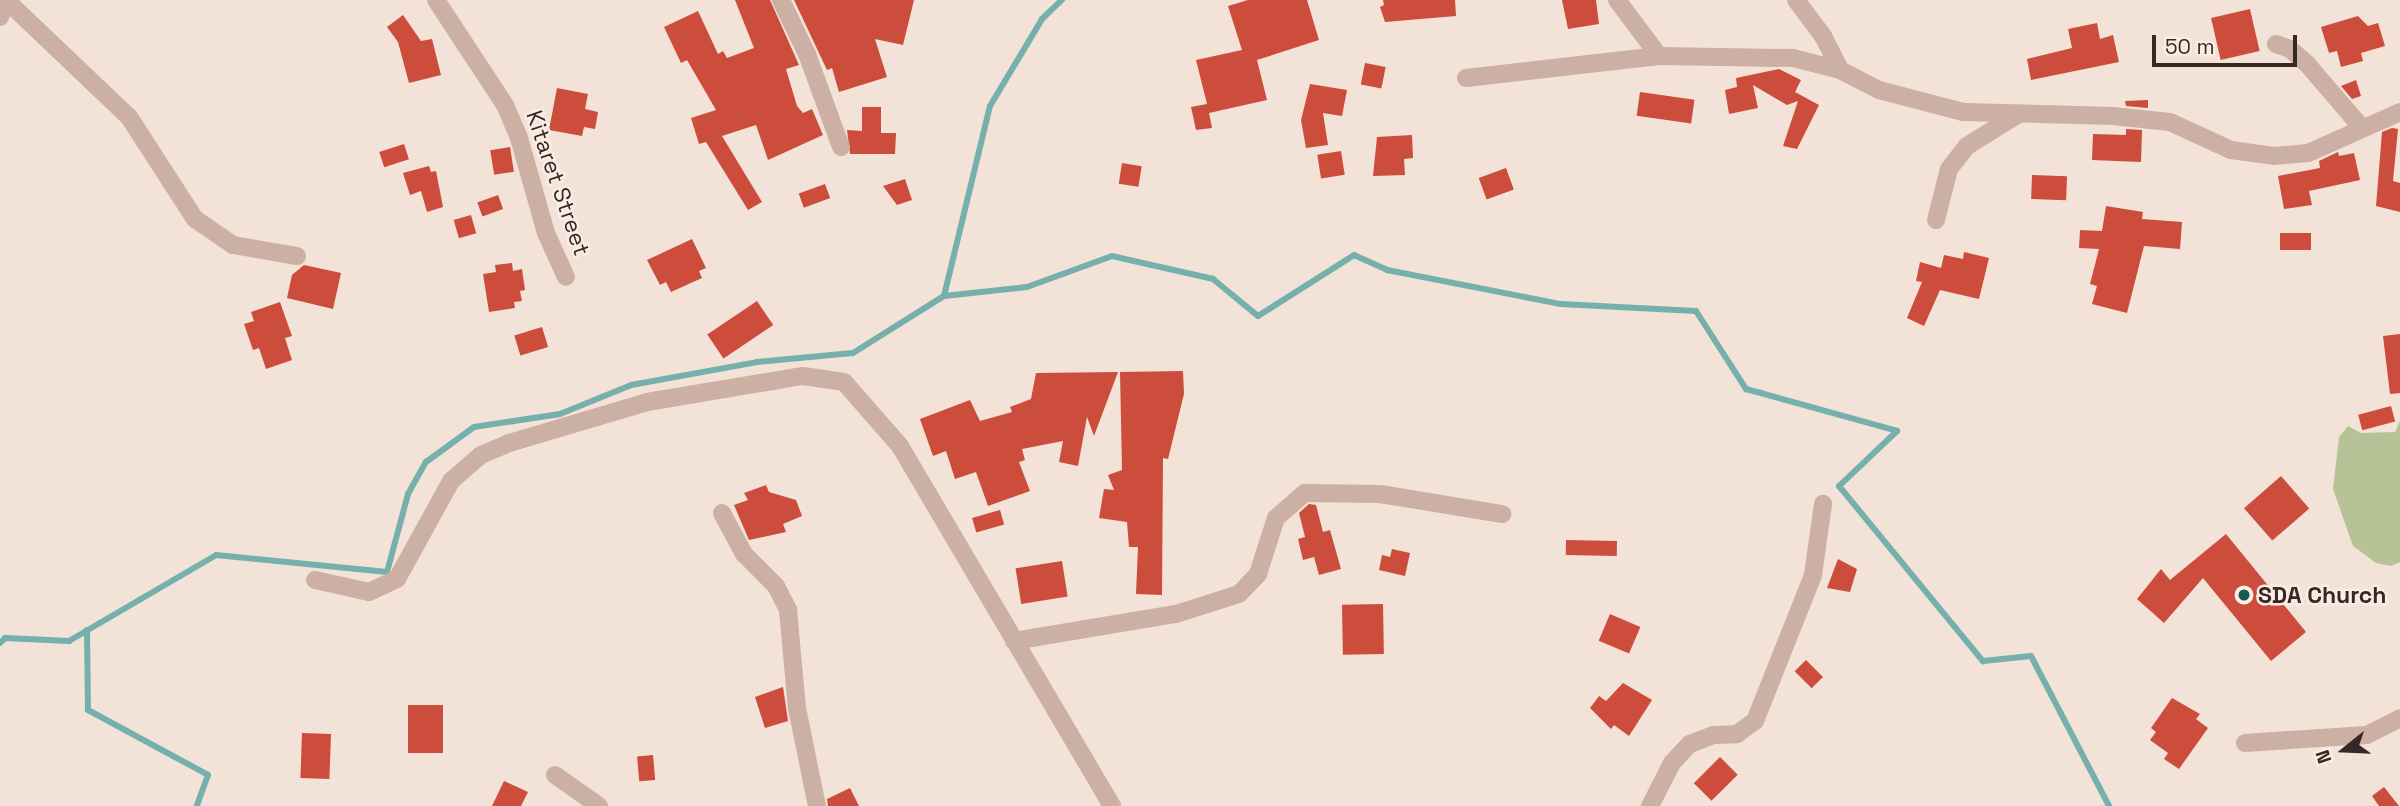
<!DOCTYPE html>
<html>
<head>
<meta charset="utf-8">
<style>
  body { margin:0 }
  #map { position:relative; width:2400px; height:806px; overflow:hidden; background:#f2e2d7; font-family:"Space Grotesk",sans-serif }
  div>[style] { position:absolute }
  .green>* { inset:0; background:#b8c297 }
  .stream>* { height:6px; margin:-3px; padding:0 3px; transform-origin:3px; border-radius:3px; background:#75b0ac }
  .building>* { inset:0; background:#cc4d3b; transform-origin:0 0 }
  .minor>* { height:18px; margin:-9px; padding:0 9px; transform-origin:9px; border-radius:9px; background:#cbb0a3 }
  .dots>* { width:19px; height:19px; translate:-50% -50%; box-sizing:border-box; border:4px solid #faede4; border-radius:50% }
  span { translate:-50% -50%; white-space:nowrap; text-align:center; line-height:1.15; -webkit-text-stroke:5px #faede4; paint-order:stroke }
  .street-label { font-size:23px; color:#352825 }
  .poi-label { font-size:23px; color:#352825; font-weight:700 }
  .left { translate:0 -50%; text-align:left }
  .north { position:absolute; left:2309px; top:715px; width:70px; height:70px; -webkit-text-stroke:5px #faede4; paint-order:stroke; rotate:252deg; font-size:19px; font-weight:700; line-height:28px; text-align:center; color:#352825 }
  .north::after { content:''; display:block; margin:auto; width:24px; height:32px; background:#352825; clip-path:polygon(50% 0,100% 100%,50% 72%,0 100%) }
  .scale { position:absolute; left:2152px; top:35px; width:145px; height:32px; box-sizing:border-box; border:4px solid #352825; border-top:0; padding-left:9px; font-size:21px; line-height:24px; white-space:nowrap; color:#352825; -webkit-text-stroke:5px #faede4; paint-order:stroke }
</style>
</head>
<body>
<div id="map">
  <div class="green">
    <div style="clip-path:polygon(2400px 421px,2400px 562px,2391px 566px,2376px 563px,2353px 546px,2333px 489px,2339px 437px,2348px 426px,2361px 433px,2395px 432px)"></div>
  </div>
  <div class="stream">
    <div style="left:944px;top:296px;width:83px;rotate:-6.2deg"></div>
    <div style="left:1027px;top:287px;width:90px;rotate:-20deg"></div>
    <div style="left:1112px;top:256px;width:104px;rotate:12.8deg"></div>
    <div style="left:1213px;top:279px;width:58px;rotate:39.4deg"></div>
    <div style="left:1258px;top:316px;width:114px;rotate:-32.4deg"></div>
    <div style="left:1354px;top:255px;width:36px;rotate:24deg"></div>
    <div style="left:1387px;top:270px;width:177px;rotate:11.1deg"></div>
    <div style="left:1561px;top:304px;width:135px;rotate:3deg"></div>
    <div style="left:1696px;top:311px;width:93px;rotate:57.3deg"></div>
    <div style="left:1746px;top:389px;width:157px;rotate:15.5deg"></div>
    <div style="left:1897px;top:431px;width:80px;rotate:136.5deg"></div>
    <div style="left:1839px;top:486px;width:227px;rotate:50.6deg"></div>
    <div style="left:1983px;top:661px;width:48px;rotate:-5.9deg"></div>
    <div style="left:2031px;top:656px;width:169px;rotate:62.5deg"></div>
    <div style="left:87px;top:630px;width:80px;rotate:89.3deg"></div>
    <div style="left:88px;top:710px;width:136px;rotate:28.4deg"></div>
    <div style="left:208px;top:775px;width:33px;rotate:110deg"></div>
    <div style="left:0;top:643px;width:7px;rotate:-45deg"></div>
    <div style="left:5px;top:638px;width:64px;rotate:2.7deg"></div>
    <div style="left:69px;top:641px;width:170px;rotate:-30.3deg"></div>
    <div style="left:216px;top:555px;width:172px;rotate:5.7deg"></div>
    <div style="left:387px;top:572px;width:81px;rotate:-74.9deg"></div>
    <div style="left:408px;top:494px;width:37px;rotate:-61deg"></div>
    <div style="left:426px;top:462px;width:59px;rotate:-36.1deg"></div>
    <div style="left:474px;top:427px;width:87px;rotate:-8.6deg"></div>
    <div style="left:560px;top:414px;width:77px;rotate:-22.2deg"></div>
    <div style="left:631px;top:385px;width:128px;rotate:-10.3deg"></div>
    <div style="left:757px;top:362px;width:96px;rotate:-5.4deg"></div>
    <div style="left:853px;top:353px;width:107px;rotate:-32.1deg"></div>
    <div style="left:944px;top:296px;width:195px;rotate:-76.4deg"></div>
    <div style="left:990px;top:106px;width:101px;rotate:-59.1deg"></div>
    <div style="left:1042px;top:19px;width:28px;rotate:-44deg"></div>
  </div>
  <div class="building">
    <div style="clip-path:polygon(735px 0,770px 0,799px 65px,786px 69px,797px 106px,803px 113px,812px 109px,823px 135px,768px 160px,756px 125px,722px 136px,762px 202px,748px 210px,706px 142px,699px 144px,691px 118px,716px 110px,687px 60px,681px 63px,664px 27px,698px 11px,718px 54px,723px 51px,727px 58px,754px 48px)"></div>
    <div style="clip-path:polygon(794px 0,914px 0,903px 45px,875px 39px,887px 77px,839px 92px,832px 68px,827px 70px)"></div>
    <div style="clip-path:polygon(1248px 0,1307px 0,1319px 40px,1257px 60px,1267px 100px,1209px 113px,1212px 128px,1196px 130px,1191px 107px,1207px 104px,1196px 60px,1242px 50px,1228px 6px)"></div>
    <div style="clip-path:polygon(1383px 0,1455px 0,1456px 16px,1385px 22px,1380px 7px,1384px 5px)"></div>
    <div style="clip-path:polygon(1562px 0,1596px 0,1599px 24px,1568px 29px)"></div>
    <div style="left:2250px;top:9px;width:43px;height:40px;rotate:77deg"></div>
    <div style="clip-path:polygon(403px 15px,421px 41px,432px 39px,441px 75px,409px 83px,398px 42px,387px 27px)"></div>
    <div style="clip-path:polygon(2358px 16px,2368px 26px,2378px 23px,2385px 46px,2361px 53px,2363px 61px,2341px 67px,2337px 51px,2329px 53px,2321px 27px)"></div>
    <div style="clip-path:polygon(2097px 23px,2100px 39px,2113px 35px,2119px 62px,2031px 80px,2027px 59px,2072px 48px,2068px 29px)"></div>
    <div style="left:1365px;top:63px;width:21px;height:22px;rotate:11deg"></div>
    <div style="clip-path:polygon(1779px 69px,1801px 80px,1795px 92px,1819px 105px,1797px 149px,1783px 146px,1798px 101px,1787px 105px,1753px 85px,1758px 108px,1729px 114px,1725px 90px,1737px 87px,1736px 78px)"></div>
    <div style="clip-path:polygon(2356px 80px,2361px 96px,2352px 99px,2341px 86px)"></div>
    <div style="clip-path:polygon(1310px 84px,1347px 90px,1342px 116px,1323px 113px,1328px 145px,1306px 148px,1301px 120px)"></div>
    <div style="clip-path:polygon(557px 88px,588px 94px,585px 109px,598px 112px,595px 129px,584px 127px,582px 136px,549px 130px)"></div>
    <div style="left:1640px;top:92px;width:55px;height:24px;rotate:8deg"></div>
    <div style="clip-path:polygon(2148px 100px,2148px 108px,2126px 106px,2125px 101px)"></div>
    <div style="clip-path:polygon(862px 107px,881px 107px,881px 133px,896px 133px,895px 154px,850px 154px,847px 130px,862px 131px)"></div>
    <div style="clip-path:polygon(2392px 128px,2398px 129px,2393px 181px,2400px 183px,2400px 212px,2376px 206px,2382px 132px)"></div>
    <div style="clip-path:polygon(2126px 129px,2142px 130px,2141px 162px,2092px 160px,2093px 134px,2126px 135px)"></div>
    <div style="clip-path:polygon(1412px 135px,1413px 158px,1404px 159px,1405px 175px,1373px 176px,1377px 137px)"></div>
    <div style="left:404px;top:144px;width:16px;height:26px;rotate:72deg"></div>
    <div style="left:510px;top:147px;width:25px;height:20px;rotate:81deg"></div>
    <div style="left:1341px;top:151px;width:24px;height:24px;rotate:81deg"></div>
    <div style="clip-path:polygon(2338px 152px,2339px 156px,2354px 153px,2360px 180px,2309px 191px,2312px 205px,2284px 209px,2278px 176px,2320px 168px,2319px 161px)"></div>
    <div style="left:1122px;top:163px;width:20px;height:21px;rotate:9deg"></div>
    <div style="clip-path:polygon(429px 166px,431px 172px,436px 171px,443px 207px,427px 212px,421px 191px,410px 195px,403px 173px)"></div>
    <div style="left:1506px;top:168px;width:23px;height:29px;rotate:70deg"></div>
    <div style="left:2032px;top:175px;width:35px;height:24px;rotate:2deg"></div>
    <div style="clip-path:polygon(905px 179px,912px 200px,897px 205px,883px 186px)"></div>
    <div style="left:825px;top:184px;width:15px;height:28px;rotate:70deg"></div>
    <div style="left:498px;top:195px;width:15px;height:22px;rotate:70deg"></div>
    <div style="clip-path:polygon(2106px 206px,2143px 212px,2142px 219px,2182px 222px,2180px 249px,2144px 246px,2127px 313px,2092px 304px,2097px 286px,2090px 284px,2099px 249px,2079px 248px,2080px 230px,2102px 231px)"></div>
    <div style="left:471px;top:215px;width:19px;height:18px;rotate:74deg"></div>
    <div style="left:2311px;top:233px;width:17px;height:31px;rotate:90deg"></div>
    <div style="clip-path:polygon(692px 239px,706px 268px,699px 271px,702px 278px,671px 292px,666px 282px,660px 285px,647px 260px)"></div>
    <div style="clip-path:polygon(1964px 252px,1989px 258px,1979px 299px,1940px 290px,1924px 326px,1907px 318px,1922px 282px,1916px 281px,1920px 262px,1941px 268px,1944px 255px,1963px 259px)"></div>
    <div style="clip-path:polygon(512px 263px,513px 271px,522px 269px,525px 290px,520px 291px,522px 301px,514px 302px,515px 308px,489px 312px,483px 274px,496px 272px,495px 265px)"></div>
    <div style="clip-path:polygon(304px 265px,341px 273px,333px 309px,287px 298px,292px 275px)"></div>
    <div style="left:757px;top:301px;width:29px;height:60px;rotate:56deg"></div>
    <div style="clip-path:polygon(280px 302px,292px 336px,285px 338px,292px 360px,266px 369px,259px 348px,253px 350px,244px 324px,254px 321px,251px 312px)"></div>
    <div style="left:542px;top:327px;width:21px;height:29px;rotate:73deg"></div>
    <div style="clip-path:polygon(2400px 334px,2400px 393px,2390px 394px,2383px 336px)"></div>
    <div style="clip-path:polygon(1183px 371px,1184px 394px,1168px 459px,1163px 458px,1162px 595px,1136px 594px,1138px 547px,1129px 547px,1127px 522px,1099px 518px,1104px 489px,1114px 490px,1108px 475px,1122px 470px,1120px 372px)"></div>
    <div style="clip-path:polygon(1118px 372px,1094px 436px,1087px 417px,1078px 466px,1059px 462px,1063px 441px,1022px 449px,1025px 460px,1019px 462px,1030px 491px,988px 506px,976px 472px,955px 479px,946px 451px,933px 456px,920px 419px,970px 400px,980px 421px,1012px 412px,1010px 407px,1031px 399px,1036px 373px)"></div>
    <div style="left:2391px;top:406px;width:16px;height:34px;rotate:75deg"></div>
    <div style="left:2281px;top:476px;width:43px;height:49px;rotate:49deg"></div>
    <div style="clip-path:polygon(766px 485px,769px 492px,796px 500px,802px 516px,783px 524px,786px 532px,749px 540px,734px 505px,748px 500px,744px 493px)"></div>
    <div style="clip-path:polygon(1309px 504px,1316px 505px,1323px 532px,1330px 530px,1341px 569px,1319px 575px,1314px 557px,1303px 560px,1298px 539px,1305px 537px,1299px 513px)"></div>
    <div style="left:1000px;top:510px;width:15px;height:29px;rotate:74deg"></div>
    <div style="clip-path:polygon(2226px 534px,2306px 632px,2271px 661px,2203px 578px,2164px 623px,2137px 599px,2161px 569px,2170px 580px)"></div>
    <div style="left:1566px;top:540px;width:51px;height:15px;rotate:1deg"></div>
    <div style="clip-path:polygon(1392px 549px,1410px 553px,1405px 576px,1379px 570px,1382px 555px,1390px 557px)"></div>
    <div style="clip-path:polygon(1838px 559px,1857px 569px,1850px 592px,1827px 588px)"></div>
    <div style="left:1062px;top:561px;width:36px;height:47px;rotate:81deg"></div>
    <div style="left:1383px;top:604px;width:50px;height:41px;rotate:89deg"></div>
    <div style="left:1610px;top:614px;width:33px;height:29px;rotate:23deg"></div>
    <div style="left:1806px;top:660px;width:24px;height:16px;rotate:45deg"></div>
    <div style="clip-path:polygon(1623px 683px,1652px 700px,1629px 736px,1614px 725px,1611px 729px,1590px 708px,1599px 696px,1606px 701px)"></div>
    <div style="clip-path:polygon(783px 687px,788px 721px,765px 728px,755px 697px)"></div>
    <div style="clip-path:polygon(2172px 698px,2200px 714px,2196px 719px,2208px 728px,2179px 769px,2164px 759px,2168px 753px,2150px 740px,2156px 732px,2151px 728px)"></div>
    <div style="left:408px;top:705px;width:35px;height:48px"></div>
    <div style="left:302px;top:733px;width:29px;height:45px;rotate:2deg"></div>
    <div style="left:653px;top:755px;width:25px;height:16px;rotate:85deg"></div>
    <div style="left:1720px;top:757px;width:25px;height:37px;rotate:45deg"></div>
    <div style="clip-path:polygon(504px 781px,528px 792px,521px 806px,492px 806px)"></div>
    <div style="clip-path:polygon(2384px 787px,2399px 806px,2379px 806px,2372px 796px)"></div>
    <div style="clip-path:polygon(850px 788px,859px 806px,828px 806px,827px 799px)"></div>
  </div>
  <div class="minor">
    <div style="left:436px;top:0;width:126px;rotate:56.7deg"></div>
    <div style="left:505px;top:105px;width:36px;rotate:67deg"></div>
    <div style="left:519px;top:138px;width:99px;rotate:74.1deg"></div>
    <div style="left:546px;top:233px;width:48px;rotate:65.6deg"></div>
    <div style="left:781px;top:0;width:60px;rotate:64.3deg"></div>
    <div style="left:807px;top:54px;width:99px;rotate:69.9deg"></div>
    <div style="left:1617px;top:0;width:70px;rotate:53.1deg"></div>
    <div style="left:1796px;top:0;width:45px;rotate:53.1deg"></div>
    <div style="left:1823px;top:36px;width:38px;rotate:63deg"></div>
    <div style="left:7px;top:1px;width:168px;rotate:43.6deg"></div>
    <div style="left:129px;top:117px;width:121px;rotate:57.1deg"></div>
    <div style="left:195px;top:219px;width:46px;rotate:34.4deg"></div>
    <div style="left:233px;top:245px;width:65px;rotate:9.8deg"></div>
    <div style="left:0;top:17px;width:18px;rotate:-68deg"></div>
    <div style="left:2276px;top:44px;width:15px;rotate:20deg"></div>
    <div style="left:2290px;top:49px;width:23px;rotate:41deg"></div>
    <div style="left:2307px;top:64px;width:84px;rotate:49.3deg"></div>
    <div style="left:1466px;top:78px;width:194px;rotate:-6.5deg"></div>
    <div style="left:1659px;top:56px;width:134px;rotate:0.9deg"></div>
    <div style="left:1793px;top:58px;width:49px;rotate:14.3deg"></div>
    <div style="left:1840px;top:70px;width:44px;rotate:27.1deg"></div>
    <div style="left:1879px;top:90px;width:87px;rotate:14.7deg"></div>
    <div style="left:1963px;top:112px;width:150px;rotate:1.5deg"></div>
    <div style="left:2113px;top:116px;width:57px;rotate:6deg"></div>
    <div style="left:2170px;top:122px;width:67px;rotate:24.7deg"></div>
    <div style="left:2231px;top:150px;width:43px;rotate:7.9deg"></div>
    <div style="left:2274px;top:156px;width:34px;rotate:-5deg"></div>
    <div style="left:2308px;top:153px;width:101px;rotate:-24deg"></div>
    <div style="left:1936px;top:220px;width:53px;rotate:-75.7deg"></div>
    <div style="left:1949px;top:169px;width:29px;rotate:-52deg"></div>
    <div style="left:1967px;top:146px;width:59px;rotate:-31.8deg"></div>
    <div style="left:722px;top:513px;width:47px;rotate:61.8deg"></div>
    <div style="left:744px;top:554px;width:45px;rotate:45deg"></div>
    <div style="left:776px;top:586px;width:27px;rotate:63deg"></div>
    <div style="left:788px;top:610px;width:98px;rotate:84.8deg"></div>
    <div style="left:797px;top:708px;width:100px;rotate:78.5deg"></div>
    <div style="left:315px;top:580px;width:55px;rotate:12.5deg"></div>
    <div style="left:369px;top:592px;width:31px;rotate:-25deg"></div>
    <div style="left:397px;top:579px;width:112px;rotate:-61.1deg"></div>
    <div style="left:451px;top:481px;width:40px;rotate:-41deg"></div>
    <div style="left:481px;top:455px;width:30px;rotate:-23deg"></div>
    <div style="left:509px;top:443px;width:144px;rotate:-16.5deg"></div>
    <div style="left:647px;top:402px;width:158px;rotate:-9.5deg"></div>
    <div style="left:803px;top:376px;width:41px;rotate:8.3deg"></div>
    <div style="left:844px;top:382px;width:85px;rotate:48.8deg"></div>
    <div style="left:900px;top:446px;width:418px;rotate:59.5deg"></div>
    <div style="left:1014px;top:641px;width:164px;rotate:-9.5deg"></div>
    <div style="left:1176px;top:614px;width:66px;rotate:-17.6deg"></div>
    <div style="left:1239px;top:594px;width:28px;rotate:-46deg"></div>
    <div style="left:1258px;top:574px;width:59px;rotate:-72.2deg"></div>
    <div style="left:1276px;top:518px;width:38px;rotate:-41deg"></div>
    <div style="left:1305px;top:493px;width:75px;rotate:0.8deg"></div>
    <div style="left:1380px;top:494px;width:124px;rotate:9.3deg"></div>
    <div style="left:2245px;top:743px;width:122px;rotate:-3.8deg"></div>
    <div style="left:2367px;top:735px;width:37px;rotate:-27deg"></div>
    <div style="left:555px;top:775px;width:54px;rotate:35.2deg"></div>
    <div style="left:1650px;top:806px;width:48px;rotate:-62.9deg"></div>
    <div style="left:1672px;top:763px;width:26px;rotate:-47deg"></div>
    <div style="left:1690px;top:744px;width:26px;rotate:-21deg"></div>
    <div style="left:1714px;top:735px;width:23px;rotate:-2deg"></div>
    <div style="left:1737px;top:734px;width:22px;rotate:-36deg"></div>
    <div style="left:1755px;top:721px;width:157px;rotate:-68.3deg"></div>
    <div style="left:1813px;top:575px;width:72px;rotate:-82deg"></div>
  </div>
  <div class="dots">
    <div style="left:2244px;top:595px;background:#195855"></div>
  </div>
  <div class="street-label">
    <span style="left:558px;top:183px;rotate:71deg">Kitaret Street</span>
  </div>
  <div class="poi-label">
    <span class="left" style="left:2258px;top:595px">SDA Church</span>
  </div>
  <div class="north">N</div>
  <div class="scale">50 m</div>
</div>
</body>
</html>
